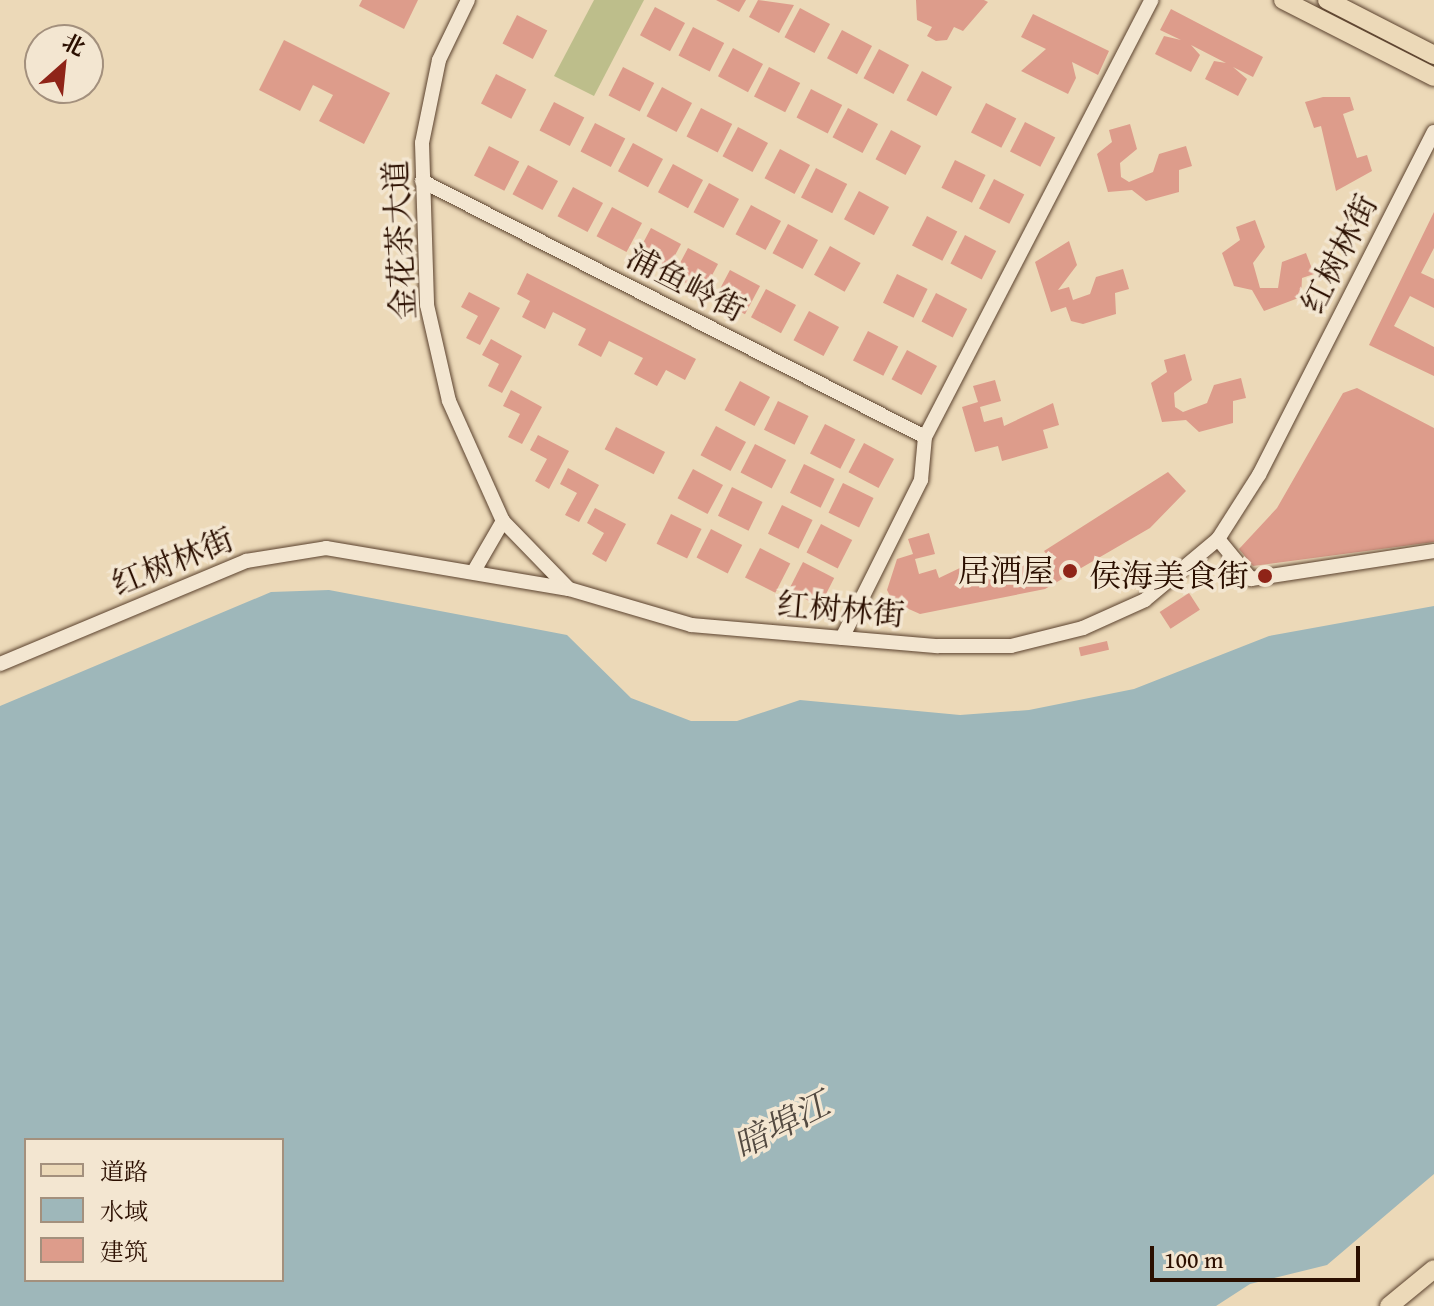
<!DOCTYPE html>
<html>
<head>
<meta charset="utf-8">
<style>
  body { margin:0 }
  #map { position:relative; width:1434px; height:1306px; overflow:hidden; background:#ecd9b8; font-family:"Gentium Book Plus","Noto Serif SC",serif }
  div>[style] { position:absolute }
  .green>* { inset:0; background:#bdbe8b }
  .water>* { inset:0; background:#9eb7ba }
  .building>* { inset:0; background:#dd9c8b; transform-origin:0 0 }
  .roads { filter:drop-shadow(0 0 2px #5b422e) drop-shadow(0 0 2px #5b422e) }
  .minor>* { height:14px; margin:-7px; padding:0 7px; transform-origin:7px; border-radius:7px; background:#f3e6d1 }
  .major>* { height:18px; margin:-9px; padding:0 9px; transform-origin:9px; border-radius:9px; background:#ecd9b8 }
  .dots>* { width:22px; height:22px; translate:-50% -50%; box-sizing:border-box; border:4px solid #f3e6d1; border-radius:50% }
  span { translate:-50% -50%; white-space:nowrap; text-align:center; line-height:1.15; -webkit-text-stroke:7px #f3e6d1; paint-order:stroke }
  .street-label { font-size:32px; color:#2b0f00 }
  .poi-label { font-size:32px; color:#2b0f00 }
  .right { translate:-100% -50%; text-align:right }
  .water-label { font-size:34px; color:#534a41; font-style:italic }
  .legend { position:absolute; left:24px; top:1138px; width:260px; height:144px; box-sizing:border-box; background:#f3e6d1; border:2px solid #a3907d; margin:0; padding:10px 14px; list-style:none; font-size:24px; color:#2b0f00 }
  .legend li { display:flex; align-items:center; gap:16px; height:40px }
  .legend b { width:40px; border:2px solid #a3907d }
  .north { position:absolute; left:24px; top:24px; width:80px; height:80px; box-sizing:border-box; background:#f3e6d1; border:2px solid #a3907d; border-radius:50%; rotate:27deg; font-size:22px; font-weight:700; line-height:32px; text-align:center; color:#2b0f00 }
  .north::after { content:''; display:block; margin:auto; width:28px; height:36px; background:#8f2418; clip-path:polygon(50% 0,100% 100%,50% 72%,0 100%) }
  .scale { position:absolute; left:1150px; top:1246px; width:210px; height:36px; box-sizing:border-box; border:4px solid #2b0f00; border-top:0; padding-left:10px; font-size:24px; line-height:28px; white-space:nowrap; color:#2b0f00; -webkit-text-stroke:6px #f3e6d1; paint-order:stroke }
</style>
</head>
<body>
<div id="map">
  <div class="green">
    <div style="clip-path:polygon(594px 0,644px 0,594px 96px,554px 76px)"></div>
  </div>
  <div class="water">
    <div style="clip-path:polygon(evenodd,329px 590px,567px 635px,631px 698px,691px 721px,737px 721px,800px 700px,960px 715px,1029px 710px,1134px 689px,1269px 636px,1434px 606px,1434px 1174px,1327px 1265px,1250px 1284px,1216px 1306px,0 1306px,0 706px,271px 592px,329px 590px,26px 1140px,282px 1140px,282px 1280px,26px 1280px,26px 1140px)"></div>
  </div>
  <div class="building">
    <div style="clip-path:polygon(362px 0,418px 0,404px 29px,359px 6px)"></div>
    <div style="clip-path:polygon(716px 0,746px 0,739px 12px)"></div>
    <div style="clip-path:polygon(758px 0,794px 5px,779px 33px,749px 17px)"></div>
    <div style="clip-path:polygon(916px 0,984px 0,988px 2px,963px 31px,954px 27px,947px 40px,936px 41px,927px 36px,932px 27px,917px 20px)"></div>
    <div style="left:655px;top:7px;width:34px;height:32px;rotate:28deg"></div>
    <div style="left:800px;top:8px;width:34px;height:33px;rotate:28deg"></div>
    <div style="clip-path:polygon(1171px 9px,1263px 57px,1253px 77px,1233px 67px,1247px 79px,1238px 96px,1205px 79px,1214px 61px,1226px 63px,1191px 45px,1200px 55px,1191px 72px,1155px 54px,1164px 36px,1181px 40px,1160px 30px)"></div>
    <div style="clip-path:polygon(1033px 14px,1109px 51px,1098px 75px,1072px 62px,1076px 78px,1068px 94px,1021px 71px,1046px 49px,1021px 37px)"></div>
    <div style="left:517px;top:15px;width:34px;height:32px;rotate:27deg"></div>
    <div style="left:693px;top:27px;width:35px;height:32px;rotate:27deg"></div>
    <div style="left:842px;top:30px;width:34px;height:32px;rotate:28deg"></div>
    <div style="clip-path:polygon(284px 40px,390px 93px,364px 144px,319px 121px,333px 95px,313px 85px,300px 111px,259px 90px)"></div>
    <div style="left:733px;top:48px;width:34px;height:32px;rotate:28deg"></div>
    <div style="left:879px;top:49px;width:34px;height:33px;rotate:28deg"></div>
    <div style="left:623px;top:67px;width:35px;height:32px;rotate:27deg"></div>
    <div style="left:769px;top:67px;width:35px;height:33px;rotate:27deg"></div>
    <div style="left:922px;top:71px;width:34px;height:33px;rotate:28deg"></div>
    <div style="left:496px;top:74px;width:34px;height:33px;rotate:27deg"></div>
    <div style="left:662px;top:87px;width:34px;height:33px;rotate:28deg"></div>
    <div style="left:811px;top:89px;width:35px;height:32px;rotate:27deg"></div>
    <div style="clip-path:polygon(1323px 97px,1350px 97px,1354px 110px,1343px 114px,1357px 158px,1367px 155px,1372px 171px,1336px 191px,1321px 126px,1314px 128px,1305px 102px)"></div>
    <div style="left:554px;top:102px;width:34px;height:32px;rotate:27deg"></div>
    <div style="left:986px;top:103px;width:34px;height:33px;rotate:27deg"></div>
    <div style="left:701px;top:108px;width:35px;height:32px;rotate:27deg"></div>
    <div style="left:848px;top:108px;width:34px;height:33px;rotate:28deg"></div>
    <div style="left:1025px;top:122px;width:34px;height:33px;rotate:27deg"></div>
    <div style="left:595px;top:123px;width:34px;height:32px;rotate:27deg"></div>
    <div style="clip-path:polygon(1130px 124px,1137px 149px,1120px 163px,1121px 177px,1129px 182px,1153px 172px,1159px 154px,1186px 146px,1192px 166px,1179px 170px,1179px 192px,1146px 201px,1132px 190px,1108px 192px,1097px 154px,1112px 142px,1109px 130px)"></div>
    <div style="left:738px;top:127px;width:34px;height:33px;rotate:28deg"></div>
    <div style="left:891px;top:130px;width:34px;height:33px;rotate:28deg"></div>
    <div style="left:633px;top:143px;width:34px;height:32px;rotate:28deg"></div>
    <div style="left:489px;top:146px;width:34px;height:33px;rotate:27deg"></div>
    <div style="left:780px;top:149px;width:34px;height:33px;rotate:28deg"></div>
    <div style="left:955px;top:160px;width:34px;height:31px;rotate:26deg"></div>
    <div style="left:673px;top:164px;width:34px;height:32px;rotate:28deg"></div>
    <div style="left:528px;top:165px;width:34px;height:33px;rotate:28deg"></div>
    <div style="left:816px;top:168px;width:35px;height:33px;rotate:27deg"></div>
    <div style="left:994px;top:179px;width:34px;height:33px;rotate:27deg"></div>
    <div style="left:709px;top:183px;width:34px;height:33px;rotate:28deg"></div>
    <div style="left:573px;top:187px;width:34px;height:33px;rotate:28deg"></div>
    <div style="left:859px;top:191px;width:34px;height:32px;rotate:28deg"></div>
    <div style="left:751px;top:205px;width:34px;height:33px;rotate:28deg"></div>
    <div style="left:612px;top:207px;width:34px;height:33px;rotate:28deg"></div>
    <div style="clip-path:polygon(1434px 212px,1434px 248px,1421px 273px,1434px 279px,1434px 308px,1410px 296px,1394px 326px,1434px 347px,1434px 376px,1369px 345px)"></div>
    <div style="left:927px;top:216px;width:34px;height:33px;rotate:27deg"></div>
    <div style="clip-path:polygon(1255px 220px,1265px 247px,1253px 263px,1260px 288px,1278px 288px,1282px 262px,1306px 253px,1314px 274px,1302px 278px,1301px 297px,1264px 311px,1252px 290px,1234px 286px,1222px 253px,1240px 240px,1236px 227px)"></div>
    <div style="left:788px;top:224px;width:34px;height:33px;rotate:28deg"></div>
    <div style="left:651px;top:228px;width:34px;height:33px;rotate:28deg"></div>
    <div style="left:965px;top:235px;width:35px;height:32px;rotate:27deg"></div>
    <div style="clip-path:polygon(1069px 241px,1077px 265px,1058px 290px,1069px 287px,1073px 300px,1090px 294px,1096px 277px,1123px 269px,1129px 289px,1115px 293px,1116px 314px,1083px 324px,1071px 321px,1066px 307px,1051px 312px,1035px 262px)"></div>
    <div style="left:830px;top:246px;width:35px;height:33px;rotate:29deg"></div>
    <div style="left:688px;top:248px;width:34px;height:32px;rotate:28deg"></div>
    <div style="left:730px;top:270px;width:34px;height:32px;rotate:28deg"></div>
    <div style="clip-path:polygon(527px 273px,696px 359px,685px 380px,666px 370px,657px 386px,634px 374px,643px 358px,609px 341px,601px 357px,578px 345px,586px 329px,553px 312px,545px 329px,522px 317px,530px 301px,517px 294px)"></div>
    <div style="left:897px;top:274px;width:34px;height:32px;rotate:26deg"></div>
    <div style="left:766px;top:289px;width:34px;height:32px;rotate:28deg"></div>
    <div style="clip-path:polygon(469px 292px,500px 308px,480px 345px,466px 338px,478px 316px,461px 307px)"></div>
    <div style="left:936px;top:293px;width:35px;height:32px;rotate:27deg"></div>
    <div style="left:809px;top:311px;width:34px;height:33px;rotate:28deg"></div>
    <div style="left:868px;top:331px;width:34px;height:33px;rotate:27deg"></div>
    <div style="clip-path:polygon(491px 339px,522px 356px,502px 393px,488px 386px,499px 364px,482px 355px)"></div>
    <div style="left:907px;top:350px;width:34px;height:33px;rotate:28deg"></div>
    <div style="clip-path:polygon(1185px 354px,1192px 380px,1174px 393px,1175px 407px,1183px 412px,1207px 403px,1214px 385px,1241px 378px,1246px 398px,1233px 401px,1233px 423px,1199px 432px,1186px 420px,1162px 422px,1151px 383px,1167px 372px,1164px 360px)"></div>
    <div style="clip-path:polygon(995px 380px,1001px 401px,980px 407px,984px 422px,1002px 417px,1004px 426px,1053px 403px,1059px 425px,1043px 430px,1048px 448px,1002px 461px,998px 446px,975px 452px,962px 407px,978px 402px,973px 386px)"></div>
    <div style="left:740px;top:381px;width:34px;height:33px;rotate:28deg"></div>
    <div style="clip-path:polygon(1357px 388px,1434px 428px,1434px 542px,1253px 566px,1239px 549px,1277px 508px,1343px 393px)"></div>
    <div style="clip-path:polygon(511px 390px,542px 407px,522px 444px,508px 437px,520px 414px,503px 406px)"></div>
    <div style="left:778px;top:401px;width:34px;height:32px;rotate:26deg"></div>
    <div style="left:825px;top:424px;width:34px;height:33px;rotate:27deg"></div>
    <div style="left:716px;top:426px;width:34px;height:33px;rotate:28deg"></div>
    <div style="left:616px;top:427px;width:55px;height:25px;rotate:27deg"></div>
    <div style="clip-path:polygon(538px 435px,569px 451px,549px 489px,535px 481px,547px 459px,530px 450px)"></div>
    <div style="left:864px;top:443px;width:34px;height:33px;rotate:28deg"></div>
    <div style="left:755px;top:444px;width:35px;height:32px;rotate:27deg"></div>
    <div style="left:804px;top:464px;width:34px;height:32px;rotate:26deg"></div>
    <div style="clip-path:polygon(568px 468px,599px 485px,579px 522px,565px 515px,577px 493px,560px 484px)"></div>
    <div style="left:693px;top:469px;width:34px;height:33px;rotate:28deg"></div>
    <div style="clip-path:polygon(1168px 472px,1186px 491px,1150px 528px,1045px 589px,920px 614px,893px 602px,887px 590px,897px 559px,913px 554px,908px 539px,929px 533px,935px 554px,915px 559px,919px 574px,936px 569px,939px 578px,987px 555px,998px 573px,1049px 557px,1044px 551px)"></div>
    <div style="left:843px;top:483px;width:34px;height:33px;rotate:26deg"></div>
    <div style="left:732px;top:487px;width:34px;height:32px;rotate:26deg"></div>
    <div style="left:782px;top:505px;width:34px;height:32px;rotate:26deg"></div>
    <div style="clip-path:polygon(595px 508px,626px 524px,606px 562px,592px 554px,604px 533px,587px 523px)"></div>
    <div style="left:671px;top:514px;width:34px;height:33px;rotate:26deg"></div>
    <div style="left:821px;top:524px;width:35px;height:32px;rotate:27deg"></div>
    <div style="left:711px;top:529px;width:35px;height:32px;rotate:27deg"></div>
    <div style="left:760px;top:548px;width:34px;height:33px;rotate:27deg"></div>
    <div style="left:803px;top:562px;width:35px;height:32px;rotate:27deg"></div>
    <div style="left:1189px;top:593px;width:20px;height:35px;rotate:57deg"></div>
    <div style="left:1107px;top:641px;width:9px;height:29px;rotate:77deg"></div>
  </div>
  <div class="roads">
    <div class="minor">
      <div style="left:468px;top:0;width:67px;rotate:115.8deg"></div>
      <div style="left:439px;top:60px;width:85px;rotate:101.6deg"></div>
      <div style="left:422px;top:143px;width:162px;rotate:88.2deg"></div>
      <div style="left:427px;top:305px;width:98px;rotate:77.1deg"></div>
      <div style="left:449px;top:401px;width:132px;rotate:65.8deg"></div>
      <div style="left:503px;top:521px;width:95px;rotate:45.9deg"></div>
      <div style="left:422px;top:181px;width:564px;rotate:26.97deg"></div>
      <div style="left:1218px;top:539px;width:52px;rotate:50.5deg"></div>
      <div style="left:1251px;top:579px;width:185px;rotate:-8.7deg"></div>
      <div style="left:474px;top:571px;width:58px;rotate:-59.9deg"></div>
      <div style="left:842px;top:638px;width:177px;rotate:-63.4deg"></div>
      <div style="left:921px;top:480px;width:43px;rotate:-84.7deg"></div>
      <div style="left:925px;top:437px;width:492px;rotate:-62.6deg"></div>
      <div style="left:0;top:664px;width:267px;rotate:-22.7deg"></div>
      <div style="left:246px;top:561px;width:81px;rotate:-9.2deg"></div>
      <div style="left:326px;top:548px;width:246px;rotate:9.6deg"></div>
      <div style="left:569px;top:589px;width:127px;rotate:16.4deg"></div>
      <div style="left:691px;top:625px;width:248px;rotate:4.9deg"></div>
      <div style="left:938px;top:646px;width:73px"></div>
      <div style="left:1011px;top:646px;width:74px;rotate:-14deg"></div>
      <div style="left:1083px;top:628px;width:68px;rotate:-24.3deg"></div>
      <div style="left:1145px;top:600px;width:95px;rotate:-39.9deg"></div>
      <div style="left:1218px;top:539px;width:76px;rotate:-57.4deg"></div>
      <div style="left:1259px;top:475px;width:385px;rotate:-63deg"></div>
    </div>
    <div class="major">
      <div style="left:1283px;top:0;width:169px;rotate:27deg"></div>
      <div style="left:1327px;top:0;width:120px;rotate:27.2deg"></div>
      <div style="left:1389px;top:1306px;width:58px;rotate:-39.4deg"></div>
    </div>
  </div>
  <div class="dots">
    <div style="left:1070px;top:571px;background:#8f2418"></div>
    <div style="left:1265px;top:576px;background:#8f2418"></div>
  </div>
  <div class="street-label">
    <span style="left:400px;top:240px;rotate:-93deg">金花茶大道</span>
    <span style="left:1340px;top:254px;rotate:-63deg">红树林街</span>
    <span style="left:686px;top:284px;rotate:27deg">浦鱼岭街</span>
    <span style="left:173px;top:562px;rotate:-22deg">红树林街</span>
    <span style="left:841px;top:610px;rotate:5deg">红树林街</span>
  </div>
  <div class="poi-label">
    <span class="right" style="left:1054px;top:571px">居酒屋</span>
    <span class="right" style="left:1249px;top:576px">侯海美食街</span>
  </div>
  <div class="water-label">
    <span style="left:781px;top:1124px;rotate:-27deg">暗埠江</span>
  </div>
  <ul class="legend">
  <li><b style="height:10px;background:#ecd9b8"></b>道路</li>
  <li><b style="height:22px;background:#9eb7ba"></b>水域</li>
  <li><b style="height:22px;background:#dd9c8b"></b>建筑</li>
  </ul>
  <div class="north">北</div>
  <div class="scale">100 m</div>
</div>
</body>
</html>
